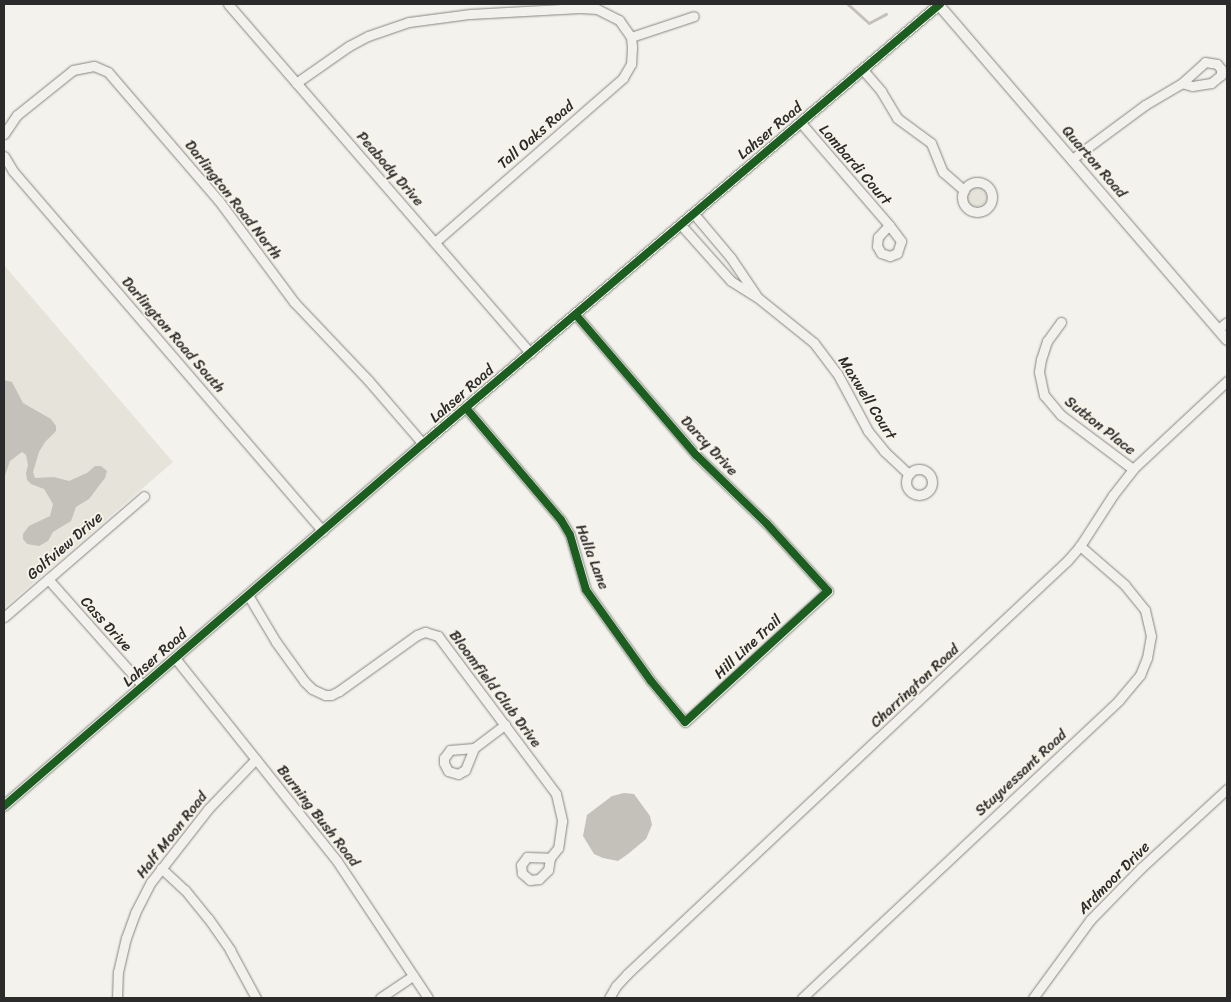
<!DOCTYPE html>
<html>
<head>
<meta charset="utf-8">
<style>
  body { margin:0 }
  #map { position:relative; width:1231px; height:1002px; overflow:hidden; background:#f4f2ec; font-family:Sriracha,sans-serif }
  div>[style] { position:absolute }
  .green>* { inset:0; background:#e6e3da }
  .round { border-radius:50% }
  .water>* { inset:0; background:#c4c1ba }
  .stream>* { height:2.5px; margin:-1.25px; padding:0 1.25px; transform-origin:1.25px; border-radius:1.25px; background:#c4c1ba }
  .roads { filter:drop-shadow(0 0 1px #858582) drop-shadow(0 0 1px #858582) }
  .minor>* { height:9px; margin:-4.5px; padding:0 4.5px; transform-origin:4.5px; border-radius:4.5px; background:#f2f1ed }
  .minor>.ring { margin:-4.5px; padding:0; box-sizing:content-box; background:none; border:9px solid #f2f1ed; border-radius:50% }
  .tertiary>* { height:10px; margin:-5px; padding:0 5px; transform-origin:5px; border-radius:5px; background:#f2f1ed }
  .cycleway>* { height:8px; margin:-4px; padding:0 4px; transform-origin:4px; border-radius:4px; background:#1b5e20 }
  span { translate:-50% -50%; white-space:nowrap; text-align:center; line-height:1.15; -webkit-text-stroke:4px #f7f3e8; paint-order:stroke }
  .street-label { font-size:15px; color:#2b2b2b }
  .frame { position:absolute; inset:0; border:5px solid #2b2b2b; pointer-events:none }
</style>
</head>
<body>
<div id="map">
  <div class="green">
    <div class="round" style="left:967px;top:187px;width:20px;height:20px"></div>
    <div style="clip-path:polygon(4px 265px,173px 462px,4px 608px)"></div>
  </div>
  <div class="water">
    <div style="clip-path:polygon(4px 380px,12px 382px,23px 403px,51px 419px,56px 426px,56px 431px,45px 442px,39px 452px,33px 472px,35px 478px,54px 477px,69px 481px,87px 473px,95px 466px,101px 466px,107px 471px,105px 478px,89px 499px,76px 507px,71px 521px,53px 532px,48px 541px,39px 546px,27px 544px,23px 539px,23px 534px,29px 526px,50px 516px,53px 504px,44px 489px,31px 484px,27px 480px,26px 473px,28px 465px,26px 455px,22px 452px,10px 461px,4px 478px)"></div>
    <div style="clip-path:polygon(624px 793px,634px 794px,650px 816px,652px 825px,646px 839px,628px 854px,618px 861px,603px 858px,594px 854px,583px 836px,587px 815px,612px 796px)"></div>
  </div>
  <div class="stream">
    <div style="left:848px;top:4px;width:28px;rotate:42deg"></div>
    <div style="left:869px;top:23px;width:19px;rotate:-28deg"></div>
  </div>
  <div class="roads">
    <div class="minor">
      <div style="left:228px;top:4px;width:462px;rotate:49.1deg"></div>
      <div style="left:631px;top:37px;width:66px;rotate:-18.4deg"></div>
      <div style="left:863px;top:70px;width:28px;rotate:49deg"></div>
      <div style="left:881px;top:91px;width:31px;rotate:59deg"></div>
      <div style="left:897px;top:118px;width:42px;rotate:36.3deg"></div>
      <div style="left:931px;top:143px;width:31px;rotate:68deg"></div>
      <div style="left:943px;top:172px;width:28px;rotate:41deg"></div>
      <div style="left:296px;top:83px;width:65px;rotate:-34.9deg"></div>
      <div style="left:349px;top:46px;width:21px;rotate:-28deg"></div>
      <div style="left:368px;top:36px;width:43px;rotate:-18.9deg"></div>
      <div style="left:409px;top:22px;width:62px;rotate:-7.5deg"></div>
      <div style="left:470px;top:14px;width:110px;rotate:-3.1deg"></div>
      <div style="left:580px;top:8px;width:17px;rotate:3deg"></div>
      <div style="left:597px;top:9px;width:25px;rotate:27deg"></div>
      <div style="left:619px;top:20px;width:21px;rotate:55deg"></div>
      <div style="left:631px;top:37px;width:10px;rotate:84deg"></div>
      <div style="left:632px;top:47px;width:17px;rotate:93deg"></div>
      <div style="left:631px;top:64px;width:16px;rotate:120deg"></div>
      <div style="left:623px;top:78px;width:249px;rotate:138.9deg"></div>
      <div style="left:801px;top:123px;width:135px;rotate:49.2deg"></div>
      <div style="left:4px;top:134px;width:23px;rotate:-56deg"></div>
      <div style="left:17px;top:115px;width:72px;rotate:-38.8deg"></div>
      <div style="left:73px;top:70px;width:21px;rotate:-11deg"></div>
      <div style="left:94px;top:66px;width:15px;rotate:23deg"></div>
      <div style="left:108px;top:72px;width:170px;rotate:49.3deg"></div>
      <div style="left:219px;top:201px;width:126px;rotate:53.4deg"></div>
      <div style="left:294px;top:302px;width:108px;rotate:46.5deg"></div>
      <div style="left:368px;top:380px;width:84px;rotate:49.3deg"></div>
      <div style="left:4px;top:156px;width:17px;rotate:59deg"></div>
      <div style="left:13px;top:171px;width:475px;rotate:49.3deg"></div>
      <div style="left:1072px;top:159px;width:91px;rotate:-36.5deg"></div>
      <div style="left:1145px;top:105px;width:43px;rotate:-30.7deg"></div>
      <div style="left:1182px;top:83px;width:31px;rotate:-42deg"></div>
      <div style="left:1205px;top:62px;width:12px;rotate:9deg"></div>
      <div style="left:1217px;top:64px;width:6px;rotate:51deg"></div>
      <div style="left:1221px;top:69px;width:6px;rotate:90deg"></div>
      <div style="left:1221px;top:75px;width:13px;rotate:141deg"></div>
      <div style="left:1211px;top:83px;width:19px;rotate:171deg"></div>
      <div style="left:1192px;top:86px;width:10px;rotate:-163deg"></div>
      <div class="ring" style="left:962px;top:182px;width:21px;height:21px"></div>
      <div style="left:694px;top:214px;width:57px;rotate:49.9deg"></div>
      <div style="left:731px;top:258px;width:45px;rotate:56deg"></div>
      <div style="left:681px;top:225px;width:75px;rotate:48.2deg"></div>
      <div style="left:731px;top:281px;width:31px;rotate:32deg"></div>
      <div style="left:757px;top:297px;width:73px;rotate:38.9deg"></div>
      <div style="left:814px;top:343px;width:38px;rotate:53deg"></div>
      <div style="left:837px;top:373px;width:66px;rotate:61.9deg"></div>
      <div style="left:868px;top:431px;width:26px;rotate:51deg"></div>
      <div style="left:884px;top:451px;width:34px;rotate:43deg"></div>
      <div style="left:889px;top:225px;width:20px;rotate:53deg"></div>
      <div style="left:901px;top:241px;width:13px;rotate:108deg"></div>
      <div style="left:897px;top:253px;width:8px;rotate:157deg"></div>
      <div style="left:890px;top:256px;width:9px;rotate:-162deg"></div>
      <div style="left:881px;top:253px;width:8px;rotate:-120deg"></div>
      <div style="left:877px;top:246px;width:9px;rotate:-84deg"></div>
      <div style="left:878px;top:237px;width:16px;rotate:-47deg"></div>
      <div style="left:1061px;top:322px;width:24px;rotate:126deg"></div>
      <div style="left:1047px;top:341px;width:19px;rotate:108deg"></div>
      <div style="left:1041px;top:359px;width:13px;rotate:99deg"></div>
      <div style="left:1039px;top:372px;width:24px;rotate:78deg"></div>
      <div style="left:1044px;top:395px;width:26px;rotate:50deg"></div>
      <div style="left:1061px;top:415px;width:90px;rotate:36.9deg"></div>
      <div style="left:1218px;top:329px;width:11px;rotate:-38deg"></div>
      <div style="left:466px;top:408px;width:147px;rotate:49.7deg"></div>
      <div style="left:561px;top:520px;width:17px;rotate:59deg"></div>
      <div style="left:570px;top:535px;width:57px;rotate:73.8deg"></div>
      <div style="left:586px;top:590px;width:112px;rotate:54.5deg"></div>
      <div style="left:651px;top:681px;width:53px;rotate:50.3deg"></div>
      <div style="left:685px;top:722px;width:194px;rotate:-42.5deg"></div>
      <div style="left:828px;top:591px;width:91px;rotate:-132.3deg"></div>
      <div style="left:767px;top:524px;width:99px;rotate:-135.8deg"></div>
      <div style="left:696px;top:455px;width:184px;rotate:-130.6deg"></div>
      <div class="ring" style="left:906px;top:469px;width:17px;height:17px"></div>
      <div style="left:48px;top:579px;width:143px;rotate:48.4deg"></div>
      <div style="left:248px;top:595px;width:55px;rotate:59.2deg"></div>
      <div style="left:276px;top:642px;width:48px;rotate:54.3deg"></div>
      <div style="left:304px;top:681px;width:11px;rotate:45deg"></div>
      <div style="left:312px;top:689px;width:14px;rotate:25deg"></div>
      <div style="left:325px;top:695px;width:6px"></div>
      <div style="left:331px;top:695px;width:9px;rotate:-27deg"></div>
      <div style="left:339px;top:691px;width:96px;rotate:-35.7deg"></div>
      <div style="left:417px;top:635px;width:9px;rotate:-21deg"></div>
      <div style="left:425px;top:632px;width:14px;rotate:17deg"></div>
      <div style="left:438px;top:636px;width:197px;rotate:53.2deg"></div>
      <div style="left:556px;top:794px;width:28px;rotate:77deg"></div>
      <div style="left:562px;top:821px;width:27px;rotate:98deg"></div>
      <div style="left:558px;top:848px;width:13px;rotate:129deg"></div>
      <div style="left:550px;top:858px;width:12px;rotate:99deg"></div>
      <div style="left:548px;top:870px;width:13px;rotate:135deg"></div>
      <div style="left:539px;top:879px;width:9px;rotate:174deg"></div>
      <div style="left:530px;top:880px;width:11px;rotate:-139deg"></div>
      <div style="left:522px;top:873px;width:8px;rotate:-97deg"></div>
      <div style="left:521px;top:865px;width:10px;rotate:-53deg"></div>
      <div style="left:527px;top:857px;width:23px;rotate:2deg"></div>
      <div style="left:4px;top:617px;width:185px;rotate:-40.8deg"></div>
      <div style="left:175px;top:658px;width:260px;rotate:51.4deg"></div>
      <div style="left:337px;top:861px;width:164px;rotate:56.4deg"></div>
      <div style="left:474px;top:748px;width:24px;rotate:112deg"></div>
      <div style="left:465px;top:770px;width:8px;rotate:150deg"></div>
      <div style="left:458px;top:774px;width:10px;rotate:-163deg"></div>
      <div style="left:448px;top:771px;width:9px;rotate:-117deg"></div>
      <div style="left:444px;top:763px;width:5px;rotate:-90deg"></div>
      <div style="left:444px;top:758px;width:10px;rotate:-53deg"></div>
      <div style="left:450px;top:750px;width:24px;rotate:-5deg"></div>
      <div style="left:474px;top:748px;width:39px;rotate:-37deg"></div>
      <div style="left:161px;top:868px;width:33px;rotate:43deg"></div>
      <div style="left:185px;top:890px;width:36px;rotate:51deg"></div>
      <div style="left:208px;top:918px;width:39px;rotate:55deg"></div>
      <div style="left:230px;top:950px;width:55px;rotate:61.6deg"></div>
      <div style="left:117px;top:998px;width:26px;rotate:-88deg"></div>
      <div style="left:118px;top:972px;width:35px;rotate:-77deg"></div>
      <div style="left:126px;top:938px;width:27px;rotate:-70deg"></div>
      <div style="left:135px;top:913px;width:35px;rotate:-63deg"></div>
      <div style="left:151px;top:882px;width:93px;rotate:-52deg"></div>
      <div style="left:208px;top:809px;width:69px;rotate:-46.2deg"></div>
      <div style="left:380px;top:998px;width:40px;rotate:-34deg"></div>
      <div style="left:609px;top:998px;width:14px;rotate:-60deg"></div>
      <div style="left:616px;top:986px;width:16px;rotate:-47deg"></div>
      <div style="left:627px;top:974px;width:603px;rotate:-43.19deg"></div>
      <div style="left:1067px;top:561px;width:20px;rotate:-49deg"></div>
      <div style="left:1080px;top:546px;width:61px;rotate:-57.1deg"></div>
      <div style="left:1113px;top:495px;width:33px;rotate:-52deg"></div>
      <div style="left:1133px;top:469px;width:129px;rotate:-43.1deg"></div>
      <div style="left:802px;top:998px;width:435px;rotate:-43.2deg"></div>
      <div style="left:1119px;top:700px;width:33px;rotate:-50deg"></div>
      <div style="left:1140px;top:675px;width:18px;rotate:-68deg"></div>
      <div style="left:1147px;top:658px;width:22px;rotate:-80deg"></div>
      <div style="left:1151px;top:636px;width:27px;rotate:-103deg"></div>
      <div style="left:1145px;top:610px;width:32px;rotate:-129deg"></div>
      <div style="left:1125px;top:585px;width:60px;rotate:-139.1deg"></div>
      <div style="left:1033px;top:998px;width:97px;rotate:-53.8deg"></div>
      <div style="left:1090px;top:920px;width:73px;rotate:-45.6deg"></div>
      <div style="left:1141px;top:868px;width:117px;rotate:-42.6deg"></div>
    </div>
    <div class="tertiary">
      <div style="left:938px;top:4px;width:443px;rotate:49.3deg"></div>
      <div style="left:4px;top:806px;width:554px;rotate:-40.83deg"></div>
      <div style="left:423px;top:444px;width:679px;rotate:-40.4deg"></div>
    </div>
  </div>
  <div class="cycleway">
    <div style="left:466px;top:408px;width:147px;rotate:49.7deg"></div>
    <div style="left:561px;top:520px;width:17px;rotate:59deg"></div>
    <div style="left:570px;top:535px;width:57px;rotate:73.8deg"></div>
    <div style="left:586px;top:590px;width:112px;rotate:54.5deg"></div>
    <div style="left:651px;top:681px;width:53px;rotate:50.3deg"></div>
    <div style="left:685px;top:722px;width:194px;rotate:-42.5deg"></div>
    <div style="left:828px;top:591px;width:91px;rotate:-132.3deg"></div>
    <div style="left:767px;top:524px;width:99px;rotate:-135.8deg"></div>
    <div style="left:696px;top:455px;width:184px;rotate:-130.6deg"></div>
    <div style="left:4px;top:806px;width:554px;rotate:-40.83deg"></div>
    <div style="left:423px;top:444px;width:679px;rotate:-40.4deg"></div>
  </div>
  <div class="street-label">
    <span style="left:770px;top:131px;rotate:-40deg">Lahser Road</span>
    <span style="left:536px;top:135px;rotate:-41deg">Tall Oaks Road</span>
    <span style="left:1094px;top:162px;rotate:49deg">Quarton Road</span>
    <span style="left:855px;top:165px;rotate:49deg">Lombardi Court</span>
    <span style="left:390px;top:169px;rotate:49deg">Peabody Drive</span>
    <span style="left:233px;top:200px;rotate:52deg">Darlington Road North</span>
    <span style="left:173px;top:335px;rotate:49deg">Darlington Road South</span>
    <span style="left:462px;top:394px;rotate:-41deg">Lahser Road</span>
    <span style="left:867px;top:398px;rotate:58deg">Maxwell Court</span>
    <span style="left:1100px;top:426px;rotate:38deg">Sutton Place</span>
    <span style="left:709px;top:446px;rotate:47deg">Darcy Drive</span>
    <span style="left:65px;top:546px;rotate:-41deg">Golfview Drive</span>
    <span style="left:592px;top:557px;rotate:69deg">Halla Lane</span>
    <span style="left:106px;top:624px;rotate:48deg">Cass Drive</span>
    <span style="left:748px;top:647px;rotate:-43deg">Hill Line Trail</span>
    <span style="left:155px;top:658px;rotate:-41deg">Lahser Road</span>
    <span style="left:915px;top:686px;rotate:-43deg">Charrington Road</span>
    <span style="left:495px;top:689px;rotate:53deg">Bloomfield Club Drive</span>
    <span style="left:1021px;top:773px;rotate:-43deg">Stuyvessant Road</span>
    <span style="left:318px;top:816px;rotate:52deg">Burning Bush Road</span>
    <span style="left:172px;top:835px;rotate:-52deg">Half Moon Road</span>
    <span style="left:1114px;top:878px;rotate:-45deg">Ardmoor Drive</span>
  </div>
  <div class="frame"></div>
</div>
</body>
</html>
